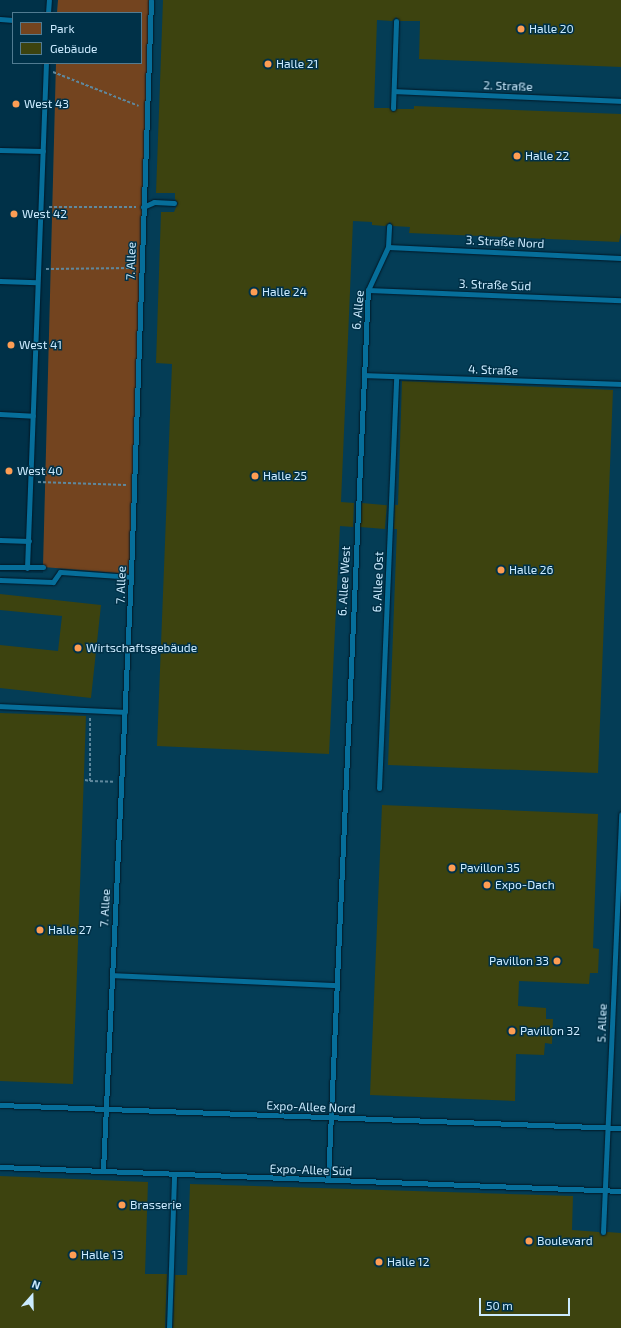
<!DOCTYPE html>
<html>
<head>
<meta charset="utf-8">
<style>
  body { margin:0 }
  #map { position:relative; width:621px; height:1328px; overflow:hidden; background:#003148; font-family:"Exo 2",sans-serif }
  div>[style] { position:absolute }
  .built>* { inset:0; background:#043d56 }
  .green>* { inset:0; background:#73441f }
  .building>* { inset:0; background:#3d430f; transform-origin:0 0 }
  .path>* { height:2px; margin-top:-1px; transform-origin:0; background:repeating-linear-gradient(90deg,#5f889d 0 3px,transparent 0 5px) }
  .roads { filter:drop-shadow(0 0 1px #001725) drop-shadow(0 0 1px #001725) }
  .service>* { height:5px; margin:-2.5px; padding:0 2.5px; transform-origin:2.5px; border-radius:2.5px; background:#066e9a }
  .dots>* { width:11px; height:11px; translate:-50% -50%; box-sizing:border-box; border:2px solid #003148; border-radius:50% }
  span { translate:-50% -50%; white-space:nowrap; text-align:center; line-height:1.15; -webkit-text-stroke:3px #003148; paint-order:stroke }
  .poi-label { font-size:12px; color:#cbebff }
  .left { translate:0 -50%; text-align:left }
  .right { translate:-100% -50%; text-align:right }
  .street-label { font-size:12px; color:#cbebff }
  .legend { position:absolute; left:12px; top:12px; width:130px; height:52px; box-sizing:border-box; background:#003148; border:1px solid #517b91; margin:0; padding:5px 7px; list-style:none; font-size:12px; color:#cbebff }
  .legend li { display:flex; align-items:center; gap:8px; height:20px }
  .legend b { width:20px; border:1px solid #517b91 }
  .north { position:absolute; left:12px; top:1276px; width:40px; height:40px; -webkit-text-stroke:3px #003148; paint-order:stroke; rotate:20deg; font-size:11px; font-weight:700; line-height:16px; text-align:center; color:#cbebff }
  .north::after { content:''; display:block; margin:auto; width:14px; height:18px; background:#cbebff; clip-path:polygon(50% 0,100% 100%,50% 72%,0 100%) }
  .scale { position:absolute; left:479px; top:1298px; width:91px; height:18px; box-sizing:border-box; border:2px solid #cbebff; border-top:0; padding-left:5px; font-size:12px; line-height:14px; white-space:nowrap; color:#cbebff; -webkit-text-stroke:3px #003148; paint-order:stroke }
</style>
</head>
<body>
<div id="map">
  <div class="built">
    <div style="clip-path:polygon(58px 0,621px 0,621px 1328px,0 1328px,0 572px,43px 573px,56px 63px,141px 63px,141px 13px,57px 13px)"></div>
  </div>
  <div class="green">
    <div style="clip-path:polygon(58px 0,151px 0,131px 574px,43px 567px,56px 63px,141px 63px,141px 13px,57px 13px)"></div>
  </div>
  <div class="building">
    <div style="clip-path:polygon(163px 0,621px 0,621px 67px,419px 59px,420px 21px,400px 21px,396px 17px,392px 21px,377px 20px,374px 108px,389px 108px,393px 112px,397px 109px,414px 109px,414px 106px,621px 114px,621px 233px,619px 242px,409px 233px,410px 227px,393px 226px,390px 222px,385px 226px,372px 225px,372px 222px,353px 221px,341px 502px,354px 503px,353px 527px,340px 526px,329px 754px,157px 746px,172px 364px,156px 363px,161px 212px,174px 212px,178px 203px,175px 199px,175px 193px,156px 193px)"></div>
    <div style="clip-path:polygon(402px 381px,613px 390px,598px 773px,388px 765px,397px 529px,394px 529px,395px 505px,398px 505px)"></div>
    <div style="left:362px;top:503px;width:25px;height:24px;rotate:5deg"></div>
    <div style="clip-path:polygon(0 594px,101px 605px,91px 698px,0 688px,0 645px,58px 651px,62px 616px,0 610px)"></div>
    <div style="clip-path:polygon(0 713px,86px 716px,73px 1084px,0 1081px)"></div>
    <div style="clip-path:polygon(382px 805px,598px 814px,593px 948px,599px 949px,598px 973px,590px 973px,589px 984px,519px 981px,518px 1006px,546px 1008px,546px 1019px,553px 1019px,552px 1044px,545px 1043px,544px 1055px,516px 1054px,515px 1101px,370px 1095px)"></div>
    <div style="clip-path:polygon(0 1176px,148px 1182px,145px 1274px,167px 1274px,165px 1328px,0 1328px)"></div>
    <div style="clip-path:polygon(190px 1184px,573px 1196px,572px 1230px,599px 1232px,602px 1236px,607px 1232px,621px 1233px,621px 1328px,173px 1328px,175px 1275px,187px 1275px)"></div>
  </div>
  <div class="path">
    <div style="left:53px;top:72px;width:92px;rotate:21.6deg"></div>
    <div style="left:49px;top:207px;width:87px"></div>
    <div style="left:46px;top:269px;width:88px;rotate:-0.7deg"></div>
    <div style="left:38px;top:482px;width:88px;rotate:2deg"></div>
    <div style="left:90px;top:718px;width:63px;rotate:90deg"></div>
    <div style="left:90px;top:781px;width:24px;rotate:2deg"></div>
    <div style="left:85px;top:780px;width:5px;rotate:11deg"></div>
  </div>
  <div class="roads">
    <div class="service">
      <div style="left:48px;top:13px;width:13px;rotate:-86deg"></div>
      <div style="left:0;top:19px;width:13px;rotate:4deg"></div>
      <div style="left:394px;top:91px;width:227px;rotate:2.5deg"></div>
      <div style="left:393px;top:108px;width:87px;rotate:-88deg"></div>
      <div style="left:0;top:150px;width:43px;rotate:1.3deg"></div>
      <div style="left:143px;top:207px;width:12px;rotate:-24deg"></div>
      <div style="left:154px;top:202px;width:20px;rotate:3deg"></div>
      <div style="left:388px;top:247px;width:233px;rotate:2.7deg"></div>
      <div style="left:0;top:281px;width:37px;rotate:2deg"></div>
      <div style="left:368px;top:290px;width:253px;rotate:2.3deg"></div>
      <div style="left:364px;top:375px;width:257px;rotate:2deg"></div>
      <div style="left:0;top:414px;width:33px;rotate:3deg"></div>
      <div style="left:0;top:540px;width:29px;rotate:2deg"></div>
      <div style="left:0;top:567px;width:43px"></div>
      <div style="left:27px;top:568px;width:505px;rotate:-87.85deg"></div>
      <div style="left:0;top:580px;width:53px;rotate:2.2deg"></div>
      <div style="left:53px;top:582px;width:12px;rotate:-55deg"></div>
      <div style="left:60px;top:572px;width:71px;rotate:4deg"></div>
      <div style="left:0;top:706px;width:125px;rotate:2.7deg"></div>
      <div style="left:379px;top:788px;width:411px;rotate:-87.6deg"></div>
      <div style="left:112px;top:975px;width:224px;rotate:2.6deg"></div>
      <div style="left:0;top:1105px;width:621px;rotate:2.12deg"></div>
      <div style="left:0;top:1167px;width:621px;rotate:2.21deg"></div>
      <div style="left:103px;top:1170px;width:597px;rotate:-87.31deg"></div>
      <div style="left:131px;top:574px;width:574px;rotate:-88deg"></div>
      <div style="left:328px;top:1180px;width:891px;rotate:-87.43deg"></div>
      <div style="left:368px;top:290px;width:47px;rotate:-65.1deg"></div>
      <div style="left:388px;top:247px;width:21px;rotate:-87deg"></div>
      <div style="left:603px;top:1232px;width:418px;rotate:-87.5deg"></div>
      <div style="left:169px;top:1328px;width:154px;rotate:-88.1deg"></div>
    </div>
  </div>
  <div class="dots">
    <div style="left:521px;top:29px;background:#fd9d54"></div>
    <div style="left:268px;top:64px;background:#fd9d54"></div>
    <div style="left:16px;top:104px;background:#fd9d54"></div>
    <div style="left:517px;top:156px;background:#fd9d54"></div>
    <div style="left:14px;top:214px;background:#fd9d54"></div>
    <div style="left:254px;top:292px;background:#fd9d54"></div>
    <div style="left:11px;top:345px;background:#fd9d54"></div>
    <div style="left:9px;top:471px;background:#fd9d54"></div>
    <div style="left:255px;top:476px;background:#fd9d54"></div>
    <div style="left:501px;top:570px;background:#fd9d54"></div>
    <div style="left:78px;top:648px;background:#fd9d54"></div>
    <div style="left:452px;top:868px;background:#fd9d54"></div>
    <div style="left:487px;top:885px;background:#fd9d54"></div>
    <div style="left:40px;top:930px;background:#fd9d54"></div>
    <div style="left:557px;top:961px;background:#fd9d54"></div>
    <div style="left:512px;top:1031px;background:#fd9d54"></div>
    <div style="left:122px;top:1205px;background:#fd9d54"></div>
    <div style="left:529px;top:1241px;background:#fd9d54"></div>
    <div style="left:73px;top:1255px;background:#fd9d54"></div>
    <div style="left:379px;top:1262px;background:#fd9d54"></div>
  </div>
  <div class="poi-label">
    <span class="left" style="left:529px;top:29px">Halle 20</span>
    <span class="left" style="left:276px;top:64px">Halle 21</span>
    <span class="left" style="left:24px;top:104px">West 43</span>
    <span class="left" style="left:525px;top:156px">Halle 22</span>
    <span class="left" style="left:22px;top:214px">West 42</span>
    <span class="left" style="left:262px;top:292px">Halle 24</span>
    <span class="left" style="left:19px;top:345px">West 41</span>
    <span class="left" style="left:17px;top:471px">West 40</span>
    <span class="left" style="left:263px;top:476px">Halle 25</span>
    <span class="left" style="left:509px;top:570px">Halle 26</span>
    <span class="left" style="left:86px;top:648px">Wirtschaftsgebäude</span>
    <span class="left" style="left:460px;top:868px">Pavillon 35</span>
    <span class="left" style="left:495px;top:885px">Expo-Dach</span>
    <span class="left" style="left:48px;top:930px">Halle 27</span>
    <span class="right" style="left:549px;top:961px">Pavillon 33</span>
    <span class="left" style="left:520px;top:1031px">Pavillon 32</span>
    <span class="left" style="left:130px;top:1205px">Brasserie</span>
    <span class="left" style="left:537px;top:1241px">Boulevard</span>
    <span class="left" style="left:81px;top:1255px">Halle 13</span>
    <span class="left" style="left:387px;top:1262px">Halle 12</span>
  </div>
  <div class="street-label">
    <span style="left:508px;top:86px;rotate:2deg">2. Straße</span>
    <span style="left:505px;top:242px;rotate:3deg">3. Straße Nord</span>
    <span style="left:131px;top:261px;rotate:-88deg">7. Allee</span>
    <span style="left:495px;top:285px;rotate:2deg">3. Straße Süd</span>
    <span style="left:358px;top:310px;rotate:-85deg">6. Allee</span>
    <span style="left:493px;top:370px;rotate:2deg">4. Straße</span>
    <span style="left:344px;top:581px;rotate:-87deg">6. Allee West</span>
    <span style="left:378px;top:582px;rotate:-88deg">6. Allee Ost</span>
    <span style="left:121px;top:585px;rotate:-88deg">7. Allee</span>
    <span style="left:105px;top:908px;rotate:-87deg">7. Allee</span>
    <span style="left:602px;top:1023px;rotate:-88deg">5. Allee</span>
    <span style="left:311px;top:1107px;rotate:2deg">Expo-Allee Nord</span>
    <span style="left:311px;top:1170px;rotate:2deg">Expo-Allee Süd</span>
  </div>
  <ul class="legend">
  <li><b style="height:11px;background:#73441f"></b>Park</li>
  <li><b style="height:11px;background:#3d430f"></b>Gebäude</li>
  </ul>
  <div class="north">N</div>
  <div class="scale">50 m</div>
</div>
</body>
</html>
